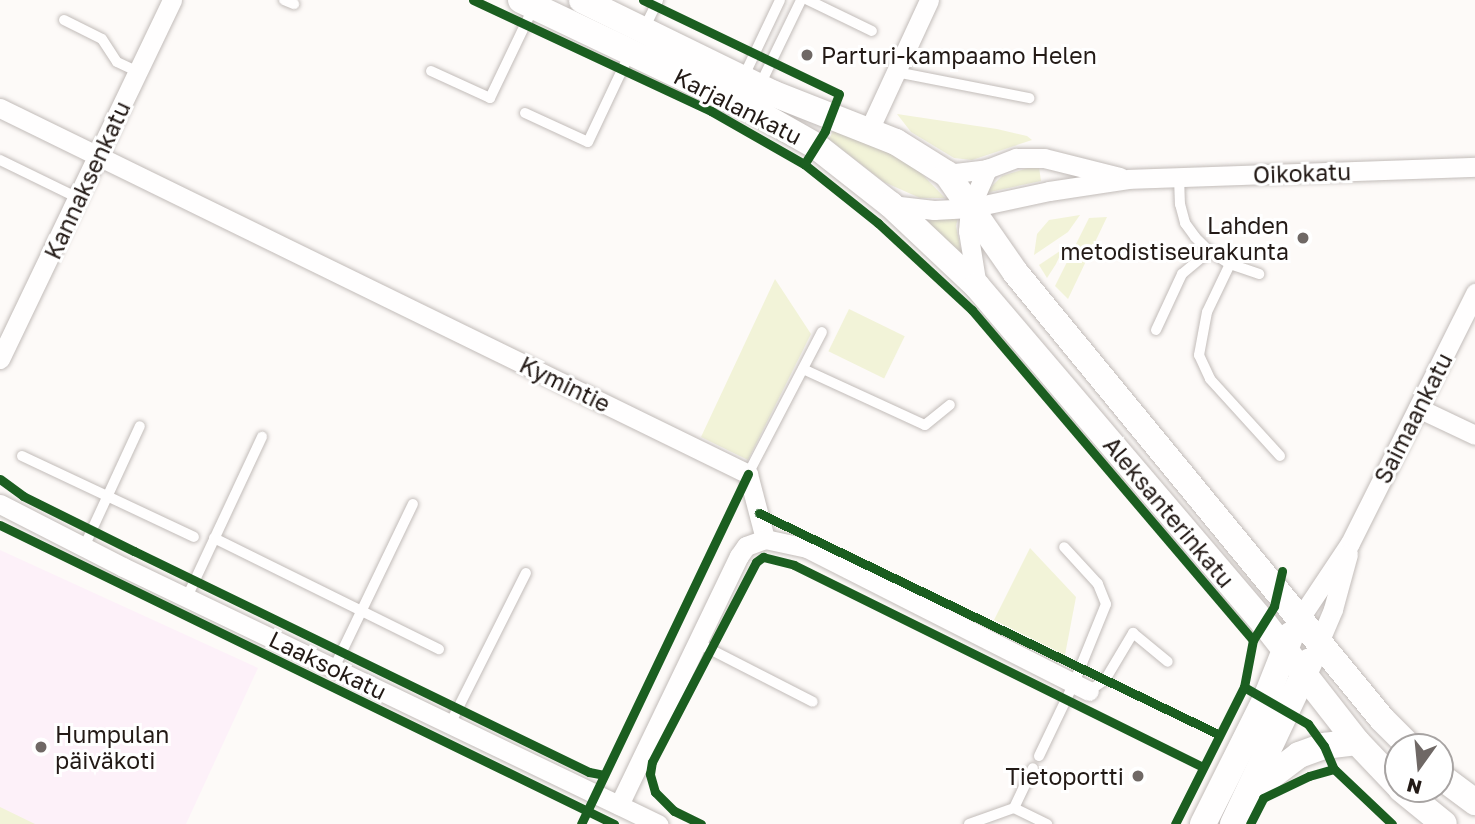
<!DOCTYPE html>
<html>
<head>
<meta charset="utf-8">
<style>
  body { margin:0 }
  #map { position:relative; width:1475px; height:824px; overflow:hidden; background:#fdfaf8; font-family:"Golos Text",sans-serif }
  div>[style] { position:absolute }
  .commercial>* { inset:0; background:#fdf1f9 }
  .green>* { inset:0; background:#f2f3d8; transform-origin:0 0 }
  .roads { filter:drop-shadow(0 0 2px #c2bcb9) drop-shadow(0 0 2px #c2bcb9) }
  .service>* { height:10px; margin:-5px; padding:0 5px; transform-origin:5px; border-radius:5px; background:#fffefe }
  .minor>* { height:19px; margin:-9.5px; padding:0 9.5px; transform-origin:9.5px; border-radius:9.5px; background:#fffefe }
  .secondary>* { height:26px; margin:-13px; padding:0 13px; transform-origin:13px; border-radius:13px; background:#fffefe }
  .cycleway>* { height:9px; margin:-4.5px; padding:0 4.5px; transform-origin:4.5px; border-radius:4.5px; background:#1b5e20 }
  .dots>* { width:19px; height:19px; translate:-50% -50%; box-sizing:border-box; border:4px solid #fff; border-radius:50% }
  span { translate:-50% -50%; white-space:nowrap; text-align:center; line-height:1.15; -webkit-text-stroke:6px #fff; paint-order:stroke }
  .poi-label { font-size:23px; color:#231a16 }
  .left { translate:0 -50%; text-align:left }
  .right { translate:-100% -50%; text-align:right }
  .street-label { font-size:23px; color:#231a16 }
  .north { position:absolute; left:1384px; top:733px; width:70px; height:70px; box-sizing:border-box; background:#fff; border:2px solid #a7a3a2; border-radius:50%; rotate:195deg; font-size:19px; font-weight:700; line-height:28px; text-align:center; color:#231a16 }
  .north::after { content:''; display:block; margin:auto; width:24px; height:32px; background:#6f6865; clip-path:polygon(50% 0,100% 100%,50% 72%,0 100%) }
</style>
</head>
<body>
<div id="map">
  <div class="commercial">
    <div style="clip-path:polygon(0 550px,258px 668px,186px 824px,0 824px)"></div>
  </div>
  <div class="green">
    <div style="clip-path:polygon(897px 114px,997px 129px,1027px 136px,1032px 140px,972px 160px,954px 158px,911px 132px)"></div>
    <div style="clip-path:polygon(834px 129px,877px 145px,919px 171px,945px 198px,920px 198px,884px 182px,829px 139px)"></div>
    <div style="clip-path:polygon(1031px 167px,1039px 167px,1041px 181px,985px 193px,1002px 176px)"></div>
    <div style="clip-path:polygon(1080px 215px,1068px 232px,1034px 255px,1037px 234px,1049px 220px)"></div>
    <div style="clip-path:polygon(916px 216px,958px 217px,956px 226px,963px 260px)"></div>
    <div style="clip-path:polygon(1107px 217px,1068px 299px,1055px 286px,1089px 218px)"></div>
    <div style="clip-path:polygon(1063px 249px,1056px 264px,1047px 278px,1039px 265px)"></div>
    <div style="clip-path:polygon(775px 279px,811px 334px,748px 460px,701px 437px)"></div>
    <div style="left:849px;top:309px;width:62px;height:47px;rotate:26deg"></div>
    <div style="clip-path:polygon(1030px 548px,1076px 597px,1065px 655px,994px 620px)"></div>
    <div style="clip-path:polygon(0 807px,35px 824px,0 824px)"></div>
  </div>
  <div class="roads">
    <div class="service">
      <div style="left:284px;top:0;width:11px;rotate:22deg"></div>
      <div style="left:808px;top:0;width:71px;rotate:25.8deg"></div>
      <div style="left:64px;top:20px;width:42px;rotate:26.6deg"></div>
      <div style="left:102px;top:39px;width:27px;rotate:57deg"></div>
      <div style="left:117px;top:62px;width:23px;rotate:25deg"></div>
      <div style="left:644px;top:29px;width:32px;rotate:-64deg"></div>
      <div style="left:431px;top:71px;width:65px;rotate:24.6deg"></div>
      <div style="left:490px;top:98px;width:102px;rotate:-64.4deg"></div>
      <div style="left:896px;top:72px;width:136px;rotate:11.1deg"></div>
      <div style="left:743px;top:78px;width:86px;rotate:-64.6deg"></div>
      <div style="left:760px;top:85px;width:94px;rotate:-64.2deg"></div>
      <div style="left:525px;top:113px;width:69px;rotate:24.7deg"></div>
      <div style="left:588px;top:142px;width:98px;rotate:-64.7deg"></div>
      <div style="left:0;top:160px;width:87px;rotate:26deg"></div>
      <div style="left:1179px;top:177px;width:27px;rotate:88deg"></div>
      <div style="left:1180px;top:204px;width:20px;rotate:75deg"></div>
      <div style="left:1185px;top:223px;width:17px;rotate:54deg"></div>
      <div style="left:1195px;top:237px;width:20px;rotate:45deg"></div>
      <div style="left:1209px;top:251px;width:25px;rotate:32deg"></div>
      <div style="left:1230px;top:264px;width:31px;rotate:19deg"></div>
      <div style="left:1230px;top:264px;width:53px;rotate:115.6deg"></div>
      <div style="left:1207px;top:312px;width:44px;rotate:100.5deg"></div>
      <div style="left:1199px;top:355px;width:26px;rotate:65deg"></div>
      <div style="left:1210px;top:379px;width:104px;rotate:47.7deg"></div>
      <div style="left:1156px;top:330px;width:62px;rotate:-65.1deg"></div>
      <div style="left:1182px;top:274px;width:35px;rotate:-40deg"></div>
      <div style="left:803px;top:369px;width:134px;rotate:24.7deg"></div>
      <div style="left:925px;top:425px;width:32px;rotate:-39deg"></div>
      <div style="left:22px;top:456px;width:190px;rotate:25.2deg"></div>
      <div style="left:748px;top:474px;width:160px;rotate:-62.5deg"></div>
      <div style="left:214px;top:538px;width:251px;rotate:26.3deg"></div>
      <div style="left:84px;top:547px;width:133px;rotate:-65.2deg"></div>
      <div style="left:187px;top:597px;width:177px;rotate:-64.9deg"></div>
      <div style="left:696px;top:642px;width:131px;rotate:27.1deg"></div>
      <div style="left:334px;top:668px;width:182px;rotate:-64.3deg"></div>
      <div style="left:1089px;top:691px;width:19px;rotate:-35deg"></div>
      <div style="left:1105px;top:680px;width:55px;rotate:-59.2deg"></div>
      <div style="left:1133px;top:633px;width:45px;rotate:39.6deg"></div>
      <div style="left:450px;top:724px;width:169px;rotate:-63.3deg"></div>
      <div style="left:1039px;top:756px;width:81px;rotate:-64.4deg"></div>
      <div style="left:1074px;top:683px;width:85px;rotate:-67.9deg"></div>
      <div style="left:1106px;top:604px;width:22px;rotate:-112deg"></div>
      <div style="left:1098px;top:584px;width:50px;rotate:-132.6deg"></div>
      <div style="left:1014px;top:808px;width:37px;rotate:26deg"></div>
      <div style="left:969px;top:824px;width:48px;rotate:-19.6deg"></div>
      <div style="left:1014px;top:808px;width:44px;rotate:-64.6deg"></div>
    </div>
    <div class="minor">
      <div style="left:0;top:108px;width:833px;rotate:26.07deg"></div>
      <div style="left:748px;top:474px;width:67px;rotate:75.3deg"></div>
      <div style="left:869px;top:130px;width:143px;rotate:-65.2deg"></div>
      <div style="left:947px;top:174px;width:40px;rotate:-7.1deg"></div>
      <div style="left:987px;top:169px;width:31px;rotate:-21deg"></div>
      <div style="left:1016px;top:158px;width:28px"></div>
      <div style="left:1044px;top:158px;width:78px;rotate:14deg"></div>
      <div style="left:891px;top:205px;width:43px;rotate:6.6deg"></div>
      <div style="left:934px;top:210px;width:36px;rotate:-3deg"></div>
      <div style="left:970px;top:208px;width:81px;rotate:-12.1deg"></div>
      <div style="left:1049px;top:191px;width:80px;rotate:-8.6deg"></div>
      <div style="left:1128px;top:179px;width:347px;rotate:-2deg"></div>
      <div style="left:977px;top:286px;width:56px;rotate:-99.3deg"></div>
      <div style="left:968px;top:231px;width:23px;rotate:-85deg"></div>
      <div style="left:970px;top:208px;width:43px;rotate:-66.4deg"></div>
      <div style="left:0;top:359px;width:398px;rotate:-64.4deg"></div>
      <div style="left:1418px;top:408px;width:63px;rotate:25.3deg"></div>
      <div style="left:0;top:504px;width:138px;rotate:27.1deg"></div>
      <div style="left:123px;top:567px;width:594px;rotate:25.66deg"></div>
      <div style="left:1300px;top:618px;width:90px;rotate:-56.3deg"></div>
      <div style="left:1350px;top:543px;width:280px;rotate:-63.4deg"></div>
      <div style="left:1320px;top:640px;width:34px;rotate:-67deg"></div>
      <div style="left:1333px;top:609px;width:57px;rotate:-74.7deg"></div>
      <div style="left:619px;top:805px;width:276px;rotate:-64.3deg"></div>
      <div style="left:739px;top:556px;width:12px;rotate:-55deg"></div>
      <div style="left:746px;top:546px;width:20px;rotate:-20deg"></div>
      <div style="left:765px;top:539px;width:43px;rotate:12.1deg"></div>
      <div style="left:807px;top:548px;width:316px;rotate:26.9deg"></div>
    </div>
    <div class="secondary">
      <div style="left:521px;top:0;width:263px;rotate:25.5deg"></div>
      <div style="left:758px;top:113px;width:67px;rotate:29.6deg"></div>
      <div style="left:816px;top:146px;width:95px;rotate:38.2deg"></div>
      <div style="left:891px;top:205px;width:118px;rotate:43.3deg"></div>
      <div style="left:977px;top:286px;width:443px;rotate:49.6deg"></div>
      <div style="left:1264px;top:623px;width:151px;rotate:52deg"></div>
      <div style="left:1357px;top:742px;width:59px;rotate:46.4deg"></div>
      <div style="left:582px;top:0;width:212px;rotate:26.1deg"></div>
      <div style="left:772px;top:93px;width:133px;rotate:21.6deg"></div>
      <div style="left:896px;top:142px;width:60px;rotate:32.1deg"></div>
      <div style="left:947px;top:174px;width:119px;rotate:55.2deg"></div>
      <div style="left:1015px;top:272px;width:578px;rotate:50.61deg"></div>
      <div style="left:1382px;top:719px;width:40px;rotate:45deg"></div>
      <div style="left:1440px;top:776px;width:44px;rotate:36.6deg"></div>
      <div style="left:1401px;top:789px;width:55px;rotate:39.1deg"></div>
      <div style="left:1249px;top:793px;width:63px;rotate:-37.2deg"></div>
      <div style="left:1299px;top:755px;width:27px;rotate:-20deg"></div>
      <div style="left:1324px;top:746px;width:33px;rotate:-7deg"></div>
      <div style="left:1203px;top:824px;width:141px;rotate:-63.4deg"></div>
      <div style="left:1266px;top:698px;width:68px;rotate:-68.4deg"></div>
      <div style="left:1233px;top:824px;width:180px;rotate:-64.7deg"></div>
    </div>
  </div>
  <div class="cycleway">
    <div style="left:473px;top:0;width:263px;rotate:25deg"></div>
    <div style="left:711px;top:111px;width:107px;rotate:29.7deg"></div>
    <div style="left:804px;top:164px;width:95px;rotate:38.6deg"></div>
    <div style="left:878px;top:223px;width:128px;rotate:42.8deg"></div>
    <div style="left:972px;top:310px;width:433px;rotate:49.6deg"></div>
    <div style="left:643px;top:0;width:217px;rotate:25.6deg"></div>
    <div style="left:839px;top:94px;width:40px;rotate:111deg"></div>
    <div style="left:825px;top:131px;width:39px;rotate:122deg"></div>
    <div style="left:0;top:479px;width:29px;rotate:36deg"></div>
    <div style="left:23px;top:496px;width:124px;rotate:26.4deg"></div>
    <div style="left:134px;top:551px;width:506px;rotate:25.91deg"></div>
    <div style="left:589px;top:772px;width:15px;rotate:11deg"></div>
    <div style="left:759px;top:513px;width:509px;rotate:25.71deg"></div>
    <div style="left:0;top:525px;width:683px;rotate:25.96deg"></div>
    <div style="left:1244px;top:687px;width:74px;rotate:30deg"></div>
    <div style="left:1308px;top:724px;width:27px;rotate:54deg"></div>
    <div style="left:1324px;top:746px;width:25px;rotate:67deg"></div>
    <div style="left:1334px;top:769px;width:80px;rotate:43.5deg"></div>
    <div style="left:581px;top:824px;width:388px;rotate:-64.5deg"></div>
    <div style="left:701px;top:824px;width:30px;rotate:-154deg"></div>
    <div style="left:674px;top:811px;width:27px;rotate:-135deg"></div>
    <div style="left:655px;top:792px;width:19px;rotate:-106deg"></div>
    <div style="left:650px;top:774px;width:12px;rotate:-81deg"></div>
    <div style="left:652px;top:762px;width:225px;rotate:-62.5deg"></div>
    <div style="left:756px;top:562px;width:9px;rotate:-36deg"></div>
    <div style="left:763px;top:557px;width:32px;rotate:14deg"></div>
    <div style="left:794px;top:565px;width:456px;rotate:26.3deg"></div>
    <div style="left:1175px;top:824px;width:153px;rotate:-63.3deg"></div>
    <div style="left:1244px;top:687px;width:48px;rotate:-79.2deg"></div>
    <div style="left:1253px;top:640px;width:40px;rotate:-58deg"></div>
    <div style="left:1274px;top:606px;width:36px;rotate:-77deg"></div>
    <div style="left:1250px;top:824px;width:29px;rotate:-63deg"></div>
    <div style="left:1263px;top:798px;width:51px;rotate:-25.6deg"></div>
    <div style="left:1309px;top:776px;width:26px;rotate:-16deg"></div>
  </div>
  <div class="dots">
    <div style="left:807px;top:55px;background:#6f6865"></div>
    <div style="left:1303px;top:238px;background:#6f6865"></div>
    <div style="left:41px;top:747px;background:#6f6865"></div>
    <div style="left:1138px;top:776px;background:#6f6865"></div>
  </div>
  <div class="poi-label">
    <span class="left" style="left:821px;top:55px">Parturi-kampaamo Helen</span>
    <span class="right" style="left:1289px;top:238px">Lahden<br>metodistiseurakunta</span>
    <span class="left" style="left:55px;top:747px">Humpulan<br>päiväkoti</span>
    <span class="right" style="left:1124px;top:776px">Tietoportti</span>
  </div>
  <div class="street-label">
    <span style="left:738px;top:106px;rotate:27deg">Karjalankatu</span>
    <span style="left:1302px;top:173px;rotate:-2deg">Oikokatu</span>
    <span style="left:87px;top:180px;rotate:-65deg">Kannaksenkatu</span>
    <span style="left:565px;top:384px;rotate:26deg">Kymintie</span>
    <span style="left:1413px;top:418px;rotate:-63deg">Saimaankatu</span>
    <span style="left:1169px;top:512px;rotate:50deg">Aleksanterinkatu</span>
    <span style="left:328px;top:665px;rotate:26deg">Laaksokatu</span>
  </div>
  <div class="north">N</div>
</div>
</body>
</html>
